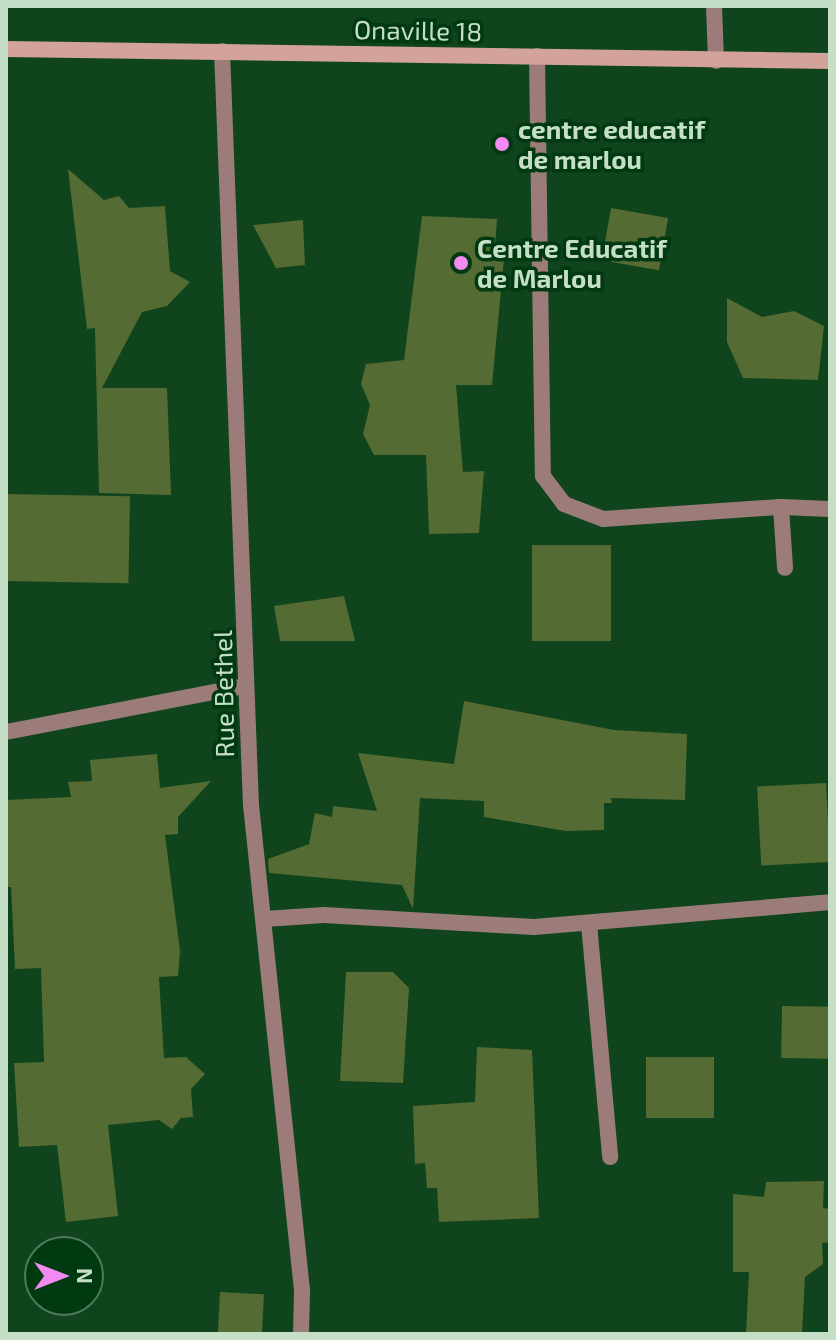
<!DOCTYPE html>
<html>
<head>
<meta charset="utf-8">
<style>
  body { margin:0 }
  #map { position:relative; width:836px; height:1340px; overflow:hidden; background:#0f441c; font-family:"Exo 2",sans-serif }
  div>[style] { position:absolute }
  .building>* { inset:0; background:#546b33; transform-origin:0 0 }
  .lane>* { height:16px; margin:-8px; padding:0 8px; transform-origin:8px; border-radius:8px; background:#9b7c78 }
  .street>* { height:16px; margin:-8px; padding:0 8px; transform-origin:8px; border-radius:8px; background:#9b7c78 }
  .secondary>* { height:16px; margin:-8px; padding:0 8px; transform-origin:8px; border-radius:8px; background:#d2a29b }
  .dots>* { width:22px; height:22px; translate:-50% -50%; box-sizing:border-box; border:4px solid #013911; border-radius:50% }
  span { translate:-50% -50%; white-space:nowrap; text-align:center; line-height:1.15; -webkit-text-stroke:7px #013911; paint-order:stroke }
  .street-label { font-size:26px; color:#c5dfc7 }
  .poi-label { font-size:26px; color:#c5dfc7; font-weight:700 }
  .left { translate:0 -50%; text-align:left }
  .frame { position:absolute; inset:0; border:8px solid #c5dfc7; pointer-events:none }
  .north { position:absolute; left:24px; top:1236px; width:80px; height:80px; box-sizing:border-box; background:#013911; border:2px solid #4f7b5a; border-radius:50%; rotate:90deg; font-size:22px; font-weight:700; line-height:32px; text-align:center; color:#c5dfc7 }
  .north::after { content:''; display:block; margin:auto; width:28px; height:36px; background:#f38af1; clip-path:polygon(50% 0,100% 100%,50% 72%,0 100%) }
</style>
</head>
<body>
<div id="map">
  <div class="building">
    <div style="clip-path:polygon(68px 169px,104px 200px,119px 196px,129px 208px,165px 206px,170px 271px,190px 282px,167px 306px,142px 312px,102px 388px,167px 388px,171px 495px,99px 493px,95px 328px,87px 329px)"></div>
    <div style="left:611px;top:208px;width:58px;height:53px;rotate:10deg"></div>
    <div style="clip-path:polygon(422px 216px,497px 219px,495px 247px,505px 248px,492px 385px,456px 385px,463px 472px,484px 471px,479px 533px,429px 534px,426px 455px,374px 455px,363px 434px,370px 405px,361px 384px,366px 364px,404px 360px)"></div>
    <div style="clip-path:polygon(303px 220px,305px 265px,276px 268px,253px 225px)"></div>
    <div style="clip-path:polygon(727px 298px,762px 317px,794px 311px,824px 326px,818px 380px,743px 378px,727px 342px)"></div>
    <div style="left:6px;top:494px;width:124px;height:87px;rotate:1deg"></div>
    <div style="left:611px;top:545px;width:96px;height:79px;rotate:90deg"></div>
    <div style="clip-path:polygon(344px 596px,355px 641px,280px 641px,274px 606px)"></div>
    <div style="clip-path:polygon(464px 701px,614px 730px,687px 734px,685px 800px,611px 798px,612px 803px,604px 803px,604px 830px,566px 831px,484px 817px,484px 801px,420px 798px,413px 909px,402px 885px,269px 873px,268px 859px,309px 844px,315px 813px,332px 817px,333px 806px,377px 811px,358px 753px,454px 764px)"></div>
    <div style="clip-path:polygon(157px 754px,160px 788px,211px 781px,178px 817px,178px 834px,165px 835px,180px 951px,178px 976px,159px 977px,164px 1058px,186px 1057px,205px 1074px,191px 1089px,193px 1117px,181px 1118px,172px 1129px,159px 1120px,108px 1125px,118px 1216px,66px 1222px,57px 1145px,19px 1147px,14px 1063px,44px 1062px,41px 968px,15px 969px,11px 887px,6px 887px,6px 800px,71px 797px,68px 782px,92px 781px,90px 760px)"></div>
    <div style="left:826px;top:783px;width:79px;height:69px;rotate:87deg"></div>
    <div style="clip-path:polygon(346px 972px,393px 972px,409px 988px,403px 1083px,340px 1081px)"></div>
    <div style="left:782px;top:1006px;width:48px;height:52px;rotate:1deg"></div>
    <div style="clip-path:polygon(477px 1047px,532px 1050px,539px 1218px,439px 1222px,437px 1188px,427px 1188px,425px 1163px,415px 1164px,413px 1106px,475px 1102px)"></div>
    <div style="left:646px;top:1057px;width:68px;height:61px"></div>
    <div style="clip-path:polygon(824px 1181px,823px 1208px,830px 1209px,830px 1242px,822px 1243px,823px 1264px,805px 1277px,802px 1334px,746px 1334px,749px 1272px,733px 1272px,733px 1194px,764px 1197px,766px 1182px)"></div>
    <div style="left:220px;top:1292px;width:44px;height:42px;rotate:3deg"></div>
  </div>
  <div class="lane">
    <div style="left:781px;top:507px;width:61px;rotate:86.2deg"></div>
    <div style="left:589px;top:924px;width:234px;rotate:84.8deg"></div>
  </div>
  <div class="street">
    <div style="left:714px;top:6px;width:55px;rotate:87.9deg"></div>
    <div style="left:222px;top:51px;width:755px;rotate:87.8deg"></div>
    <div style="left:251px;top:805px;width:488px;rotate:84deg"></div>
    <div style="left:302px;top:1290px;width:44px;rotate:91.3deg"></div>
    <div style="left:537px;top:56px;width:420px;rotate:89.2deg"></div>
    <div style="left:543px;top:476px;width:35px;rotate:53deg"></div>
    <div style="left:564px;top:504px;width:42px;rotate:21deg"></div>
    <div style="left:603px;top:519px;width:178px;rotate:-3.9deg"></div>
    <div style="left:781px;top:507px;width:49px;rotate:2.3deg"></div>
    <div style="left:6px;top:732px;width:242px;rotate:-10.9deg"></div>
    <div style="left:265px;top:919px;width:59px;rotate:-3.9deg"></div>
    <div style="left:324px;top:915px;width:210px;rotate:3.3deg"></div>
    <div style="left:534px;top:927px;width:297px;rotate:-4.8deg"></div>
  </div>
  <div class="secondary">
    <div style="left:6px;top:49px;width:824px;rotate:0.83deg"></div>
  </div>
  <div class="dots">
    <div style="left:502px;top:144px;background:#f38af1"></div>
    <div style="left:461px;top:263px;background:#f38af1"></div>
  </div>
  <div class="street-label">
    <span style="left:418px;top:30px;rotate:1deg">Onaville 18</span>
    <span style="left:223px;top:694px;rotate:-91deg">Rue Bethel</span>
  </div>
  <div class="poi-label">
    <span class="left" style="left:518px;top:144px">centre educatif<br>de marlou</span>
    <span class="left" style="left:477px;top:263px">Centre Educatif<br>de Marlou</span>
  </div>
  <div class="frame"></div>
  <div class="north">N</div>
</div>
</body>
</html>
